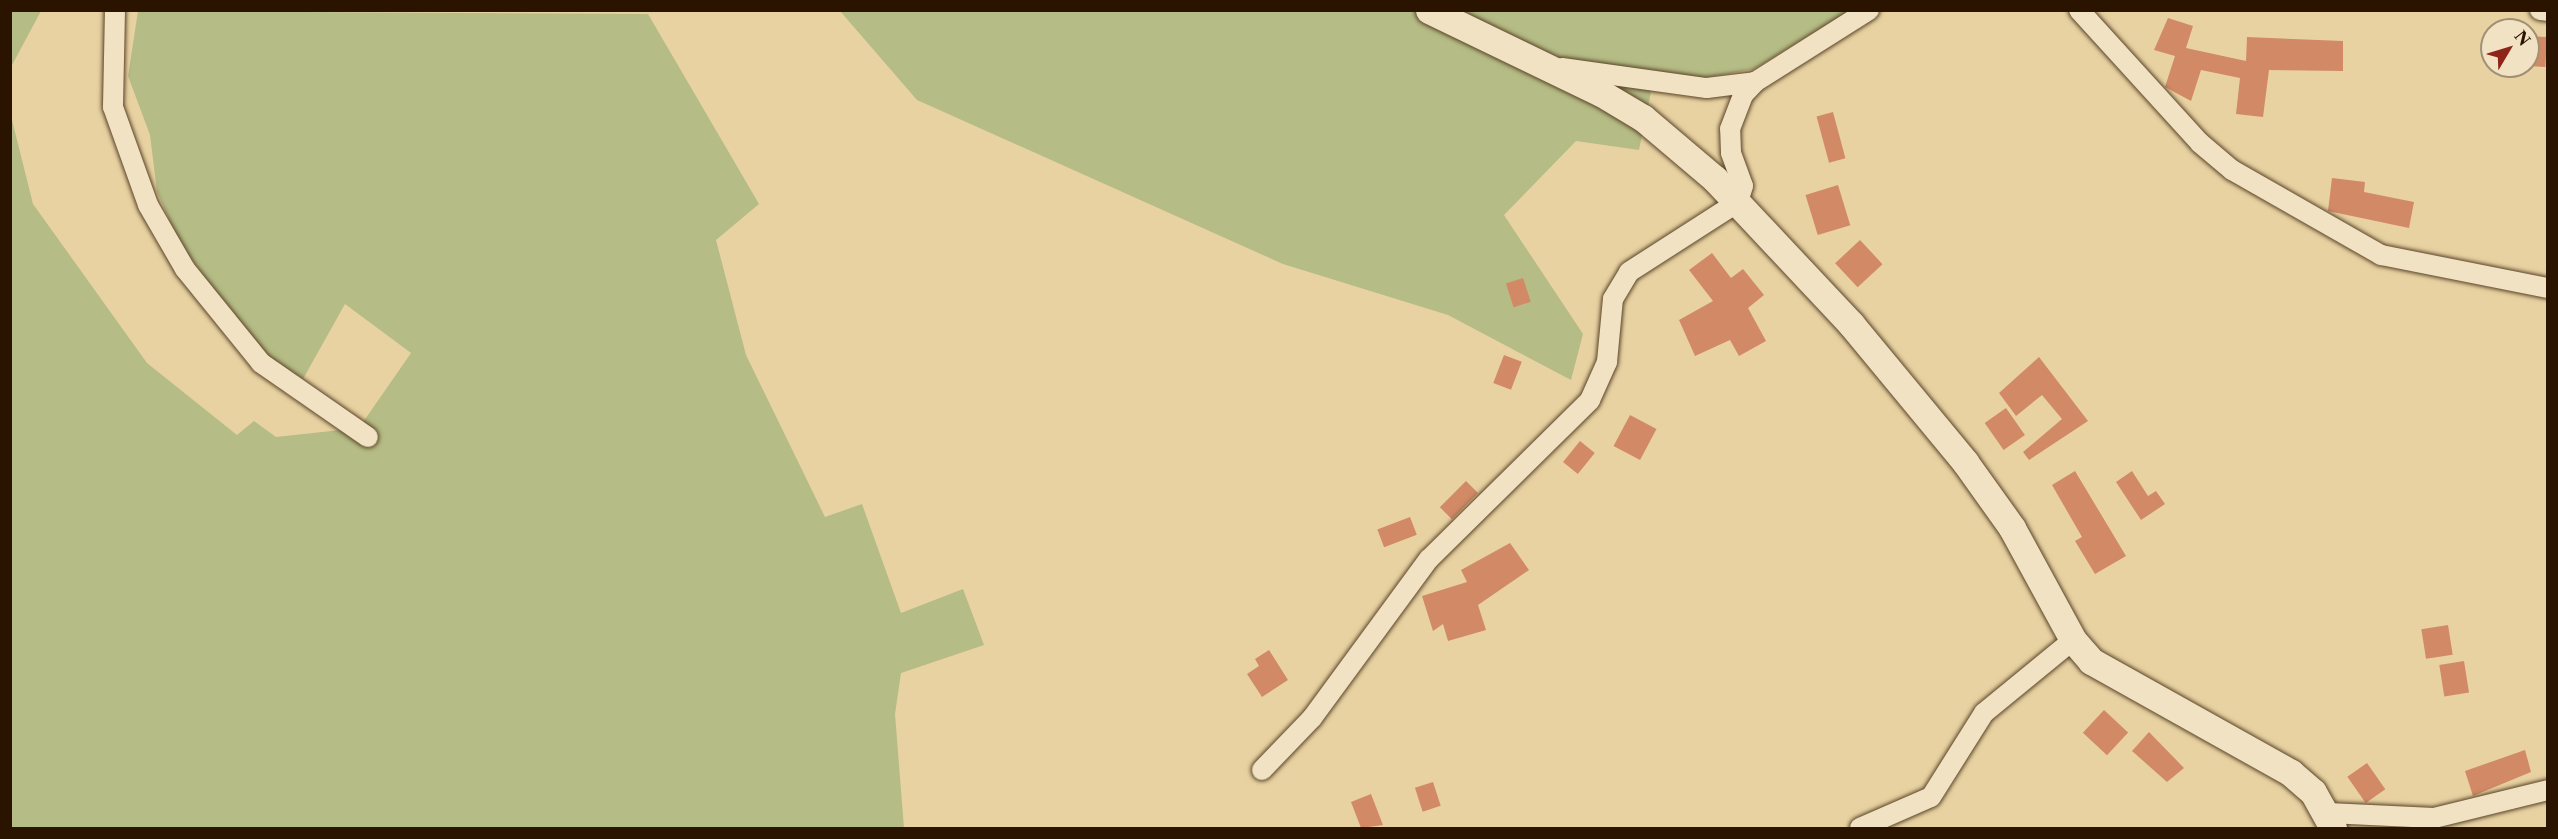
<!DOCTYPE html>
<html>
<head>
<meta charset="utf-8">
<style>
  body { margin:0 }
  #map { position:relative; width:2558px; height:839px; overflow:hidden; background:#e8d2a2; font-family:"Libre Caslon Text",serif }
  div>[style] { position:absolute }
  .green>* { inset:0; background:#b5bc85 }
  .building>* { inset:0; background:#d28966; transform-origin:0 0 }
  .roads { filter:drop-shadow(0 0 2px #5a4428) drop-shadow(0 0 2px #5a4428) }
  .street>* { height:20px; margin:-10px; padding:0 10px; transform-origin:10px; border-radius:10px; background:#f0e2c3 }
  .secondary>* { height:27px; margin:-13.5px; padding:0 13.5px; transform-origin:13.5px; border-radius:13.5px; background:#f0e2c3 }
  span { translate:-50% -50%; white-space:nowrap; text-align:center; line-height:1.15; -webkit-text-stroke:4.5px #f0e2c3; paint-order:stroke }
  .frame { position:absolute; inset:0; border:12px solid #2a1400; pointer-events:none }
  .north { position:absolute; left:2480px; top:18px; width:60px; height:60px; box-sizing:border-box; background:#f0e2c3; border:2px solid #a19075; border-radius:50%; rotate:52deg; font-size:16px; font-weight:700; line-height:24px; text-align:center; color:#2a1400 }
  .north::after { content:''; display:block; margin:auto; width:21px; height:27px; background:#8f2418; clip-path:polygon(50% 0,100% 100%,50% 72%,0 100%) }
</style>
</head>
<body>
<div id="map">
  <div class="green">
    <div style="clip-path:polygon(11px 10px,41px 11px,11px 67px,10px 11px)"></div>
    <div style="clip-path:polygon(138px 11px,648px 14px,759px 204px,716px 240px,746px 355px,825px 517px,862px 504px,901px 613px,963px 589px,984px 645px,901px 673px,895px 714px,904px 828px,11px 828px,10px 112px,33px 204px,147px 363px,237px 435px,254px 421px,276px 437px,359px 428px,411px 353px,345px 304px,303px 379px,260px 351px,181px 245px,157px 192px,150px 135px,128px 76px)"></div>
    <div style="clip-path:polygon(840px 11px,1849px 11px,1754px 69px,1652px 87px,1639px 150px,1576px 141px,1504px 215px,1583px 334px,1571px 380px,1448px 315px,1283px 264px,917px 100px)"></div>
  </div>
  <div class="building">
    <div style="clip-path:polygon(2168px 18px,2193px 26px,2186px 48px,2246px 61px,2247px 37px,2343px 41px,2343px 71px,2269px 70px,2263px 117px,2236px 114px,2240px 78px,2201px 70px,2191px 101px,2165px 87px,2175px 56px,2154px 50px)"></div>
    <div style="left:2528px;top:36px;width:19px;height:30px;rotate:3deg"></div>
    <div style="left:1833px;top:112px;width:48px;height:17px;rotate:75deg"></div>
    <div style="clip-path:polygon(2332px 178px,2365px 182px,2364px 192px,2414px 202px,2409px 228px,2328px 211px)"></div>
    <div style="left:1838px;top:185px;width:42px;height:34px;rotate:73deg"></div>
    <div style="left:1860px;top:240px;width:33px;height:34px;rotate:47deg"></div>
    <div style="clip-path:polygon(1712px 253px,1731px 278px,1743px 269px,1764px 295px,1748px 308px,1766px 341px,1739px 356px,1730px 340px,1695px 356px,1679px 320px,1713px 301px,1689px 270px)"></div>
    <div style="left:1523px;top:278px;width:25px;height:18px;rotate:72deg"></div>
    <div style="left:1504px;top:355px;width:19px;height:30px;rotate:21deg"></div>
    <div style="clip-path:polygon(2039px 357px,2088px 421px,2029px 460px,2023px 452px,2062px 419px,2042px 395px,2016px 416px,1999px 393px)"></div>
    <div style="left:2006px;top:408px;width:33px;height:26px;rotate:55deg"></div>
    <div style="left:1630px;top:415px;width:30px;height:35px;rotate:28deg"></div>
    <div style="left:1580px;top:441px;width:19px;height:27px;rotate:39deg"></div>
    <div style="clip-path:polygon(2075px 471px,2126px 556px,2095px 574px,2075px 541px,2082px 537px,2052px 485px)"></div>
    <div style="clip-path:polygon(2132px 471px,2148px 496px,2156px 491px,2165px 504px,2141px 520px,2116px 482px)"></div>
    <div style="left:1466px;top:481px;width:17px;height:37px;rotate:45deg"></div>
    <div style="left:1410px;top:517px;width:19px;height:35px;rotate:69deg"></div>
    <div style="clip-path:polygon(1510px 543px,1529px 570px,1478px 605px,1486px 630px,1448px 641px,1443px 624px,1433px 631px,1422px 596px,1467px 582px,1461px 570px)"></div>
    <div style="left:2448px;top:625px;width:30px;height:27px;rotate:81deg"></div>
    <div style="clip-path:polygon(1269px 650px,1288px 680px,1262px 697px,1247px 674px,1259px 666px,1255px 659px)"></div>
    <div style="left:2464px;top:661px;width:32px;height:25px;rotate:81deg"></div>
    <div style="left:2104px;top:710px;width:33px;height:31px;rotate:43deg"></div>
    <div style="clip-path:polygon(2149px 732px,2184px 768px,2167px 782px,2132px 751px)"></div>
    <div style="clip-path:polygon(2525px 750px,2531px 772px,2473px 796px,2465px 771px)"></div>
    <div style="left:2367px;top:763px;width:32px;height:24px;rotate:55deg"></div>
    <div style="left:1433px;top:782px;width:25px;height:19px;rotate:72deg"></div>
    <div style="clip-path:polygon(1371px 794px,1383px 825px,1361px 828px,1351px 802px)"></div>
  </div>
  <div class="roads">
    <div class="street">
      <div style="left:115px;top:10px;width:97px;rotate:91.2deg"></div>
      <div style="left:113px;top:107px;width:104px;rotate:70.3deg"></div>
      <div style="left:148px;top:205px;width:74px;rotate:60deg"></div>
      <div style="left:185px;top:269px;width:121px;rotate:51deg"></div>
      <div style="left:261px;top:363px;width:130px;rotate:34.7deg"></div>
      <div style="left:2079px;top:10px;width:180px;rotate:47.7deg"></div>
      <div style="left:2200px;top:143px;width:42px;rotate:40.2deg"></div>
      <div style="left:2232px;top:170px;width:172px;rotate:29.7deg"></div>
      <div style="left:2381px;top:255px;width:170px;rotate:11.2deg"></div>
      <div style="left:2540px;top:10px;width:8px;rotate:7deg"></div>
      <div style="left:1562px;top:68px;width:146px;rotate:7.9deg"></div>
      <div style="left:1707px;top:88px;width:48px;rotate:-7.1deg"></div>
      <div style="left:1262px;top:770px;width:72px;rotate:-46.1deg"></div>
      <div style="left:1312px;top:718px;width:197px;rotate:-53.7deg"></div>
      <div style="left:1429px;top:559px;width:226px;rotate:-44.6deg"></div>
      <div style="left:1590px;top:400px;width:42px;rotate:-65.9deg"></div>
      <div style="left:1607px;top:362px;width:63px;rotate:-84.6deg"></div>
      <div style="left:1613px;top:299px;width:31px;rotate:-59deg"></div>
      <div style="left:1629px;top:272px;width:130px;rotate:-32.7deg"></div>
      <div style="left:1738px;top:202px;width:17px;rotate:-73deg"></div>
      <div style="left:1743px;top:186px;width:35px;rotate:-110deg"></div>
      <div style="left:1731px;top:153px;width:24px;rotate:-92deg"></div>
      <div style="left:1730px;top:129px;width:36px;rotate:-69deg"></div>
      <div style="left:1743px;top:95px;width:18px;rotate:-47deg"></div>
      <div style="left:1755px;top:82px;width:135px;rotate:-32.3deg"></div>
      <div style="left:2328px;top:813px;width:106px;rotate:2.7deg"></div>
      <div style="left:2434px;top:818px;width:117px;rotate:-13.8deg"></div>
      <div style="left:1860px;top:828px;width:77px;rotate:-23.6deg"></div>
      <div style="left:1931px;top:797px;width:99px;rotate:-57.8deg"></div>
      <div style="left:1984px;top:713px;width:115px;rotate:-39.4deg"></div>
    </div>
    <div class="secondary">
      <div style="left:1429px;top:10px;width:191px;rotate:25.8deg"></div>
      <div style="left:1601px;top:93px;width:49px;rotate:30.8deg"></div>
      <div style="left:1643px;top:118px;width:94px;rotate:40.3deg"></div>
      <div style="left:1715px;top:179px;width:199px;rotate:46.8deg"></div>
      <div style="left:1851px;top:324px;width:179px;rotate:50.4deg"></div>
      <div style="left:1965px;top:462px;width:81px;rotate:54.5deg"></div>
      <div style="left:2012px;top:528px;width:128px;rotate:61.4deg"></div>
      <div style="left:2073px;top:640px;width:28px;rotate:49deg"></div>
      <div style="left:2091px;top:661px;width:229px;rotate:29.2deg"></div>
      <div style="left:2291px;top:773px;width:29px;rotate:41deg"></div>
      <div style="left:2313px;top:792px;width:41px;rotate:60.9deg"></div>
    </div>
  </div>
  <div class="frame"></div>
  <div class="north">N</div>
</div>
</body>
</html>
